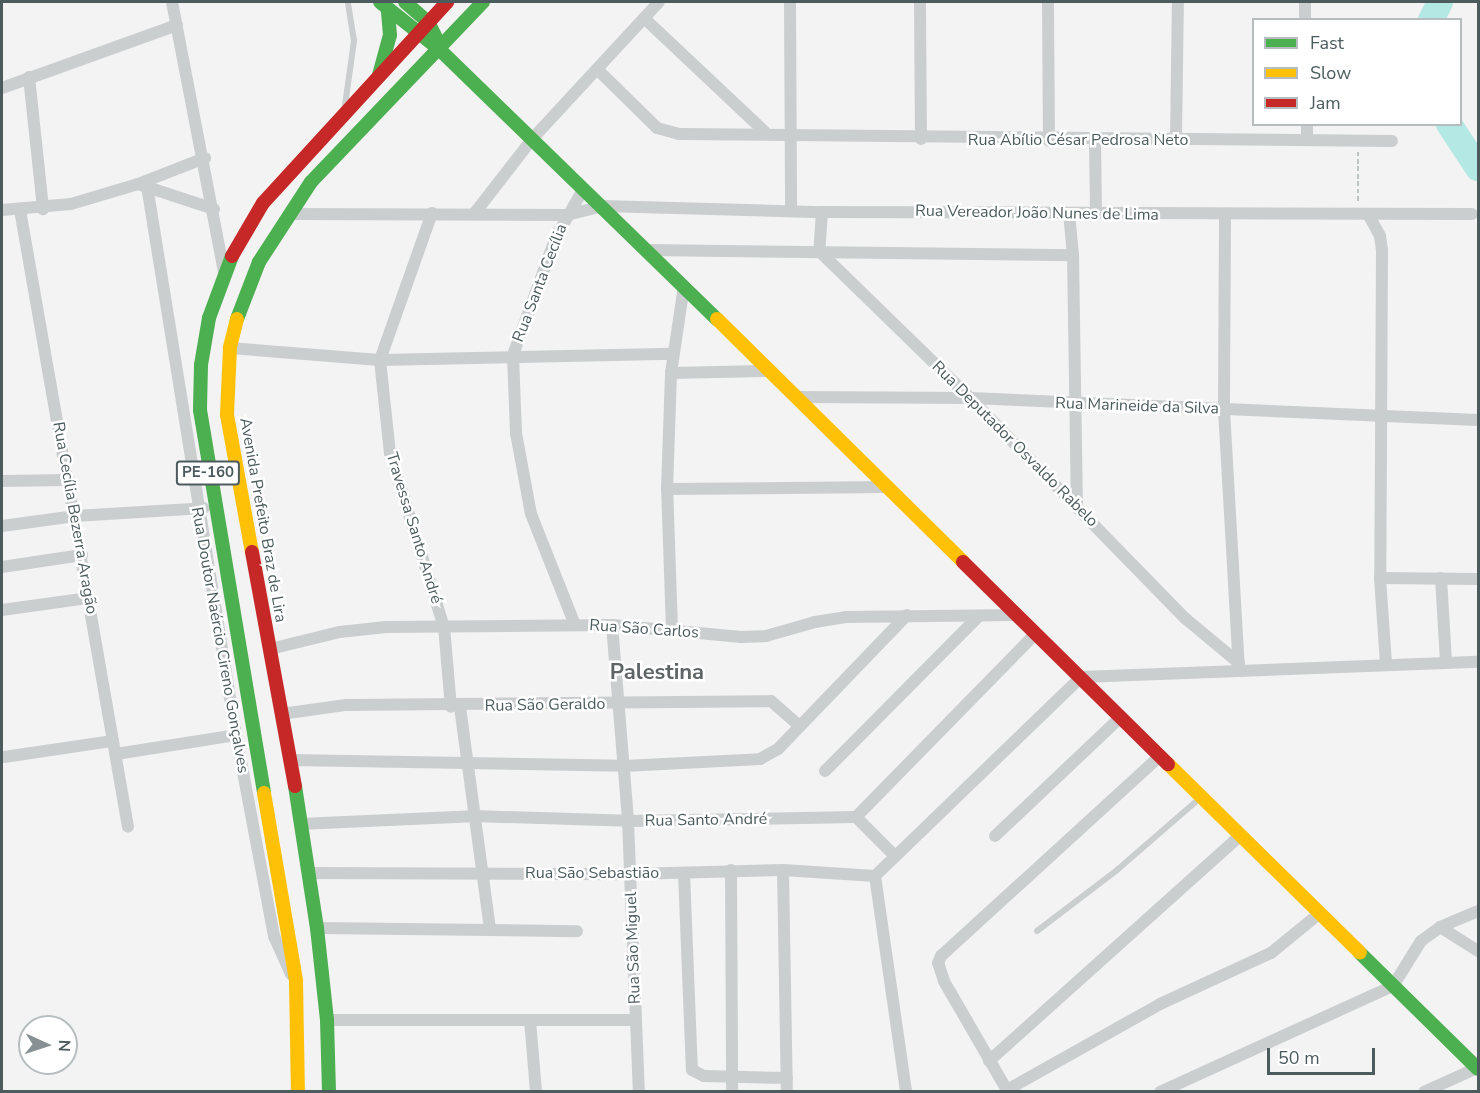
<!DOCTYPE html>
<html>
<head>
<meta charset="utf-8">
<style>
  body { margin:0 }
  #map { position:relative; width:1480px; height:1093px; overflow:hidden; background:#f4f3f3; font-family:"Nunito Sans",sans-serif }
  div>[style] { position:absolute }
  .river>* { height:26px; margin:-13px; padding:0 13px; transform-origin:13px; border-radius:13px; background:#b4e8e4 }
  .path>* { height:2px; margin-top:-1px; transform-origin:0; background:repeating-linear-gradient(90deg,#bcc6c0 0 4.5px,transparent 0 7.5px) }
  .lane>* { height:6px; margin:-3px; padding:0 3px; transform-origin:3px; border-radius:3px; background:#cbcecf }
  .street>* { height:12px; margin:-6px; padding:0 6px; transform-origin:6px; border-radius:6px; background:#cbcecf }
  .fast>* { height:14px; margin:-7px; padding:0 7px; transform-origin:7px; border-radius:7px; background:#4caf50 }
  .slow>* { height:14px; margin:-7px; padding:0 7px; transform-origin:7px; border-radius:7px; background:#ffc107 }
  .jam>* { height:14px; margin:-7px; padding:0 7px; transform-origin:7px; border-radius:7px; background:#c62828 }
  span { translate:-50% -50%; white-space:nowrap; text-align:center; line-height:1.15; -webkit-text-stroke:5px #fff; paint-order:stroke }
  .shield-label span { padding:2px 4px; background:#fff; border:2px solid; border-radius:4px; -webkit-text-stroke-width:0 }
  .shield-label { font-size:15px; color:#4c5b5e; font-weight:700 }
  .street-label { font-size:16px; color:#4c5b5e }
  .district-label { font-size:22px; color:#5f6566; font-weight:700 }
  .frame { position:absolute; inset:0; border:3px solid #4c5b5e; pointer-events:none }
  .legend { position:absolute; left:1252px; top:18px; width:210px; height:108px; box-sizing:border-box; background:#fff; border:2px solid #b7bdbf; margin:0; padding:8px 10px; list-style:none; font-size:18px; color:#4c5b5e }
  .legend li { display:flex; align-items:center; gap:12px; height:30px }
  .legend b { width:30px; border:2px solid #b7bdbf }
  .north { position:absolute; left:18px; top:1015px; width:60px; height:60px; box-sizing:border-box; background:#fff; border:2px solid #b7bdbf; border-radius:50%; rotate:93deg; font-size:16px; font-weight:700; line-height:24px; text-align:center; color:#4c5b5e }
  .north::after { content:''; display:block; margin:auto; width:21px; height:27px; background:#879092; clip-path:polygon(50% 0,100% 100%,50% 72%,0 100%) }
  .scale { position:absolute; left:1267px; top:1048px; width:108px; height:27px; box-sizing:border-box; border:3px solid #4c5b5e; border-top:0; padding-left:8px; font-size:18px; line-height:21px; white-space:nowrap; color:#4c5b5e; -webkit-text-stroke:4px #fff; paint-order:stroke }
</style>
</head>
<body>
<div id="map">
  <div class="river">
    <div style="left:1431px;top:20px;width:20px;rotate:-63deg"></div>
    <div style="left:1449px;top:124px;width:53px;rotate:56.6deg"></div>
  </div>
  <div class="path">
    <div style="left:1358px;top:201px;width:49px;rotate:-90deg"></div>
  </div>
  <div class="lane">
    <div style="left:345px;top:105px;width:65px;rotate:-82deg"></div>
    <div style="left:354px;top:41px;width:39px;rotate:-99deg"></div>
    <div style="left:1037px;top:931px;width:101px;rotate:-37.3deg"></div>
    <div style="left:1117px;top:870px;width:108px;rotate:-40.9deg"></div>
  </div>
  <div class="street">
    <div style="left:172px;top:2px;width:276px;rotate:79.1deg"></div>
    <div style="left:790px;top:2px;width:209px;rotate:89.7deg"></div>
    <div style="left:920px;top:2px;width:137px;rotate:89.6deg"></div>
    <div style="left:1048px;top:2px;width:139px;rotate:89.6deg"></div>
    <div style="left:1305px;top:2px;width:18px;rotate:90deg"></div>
    <div style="left:644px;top:18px;width:166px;rotate:43.3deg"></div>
    <div style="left:597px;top:69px;width:84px;rotate:44.5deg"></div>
    <div style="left:657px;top:128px;width:23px;rotate:15deg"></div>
    <div style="left:679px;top:134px;width:713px;rotate:0.56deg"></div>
    <div style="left:29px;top:77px;width:133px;rotate:83.9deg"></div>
    <div style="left:2px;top:88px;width:186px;rotate:-19.8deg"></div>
    <div style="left:1307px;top:124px;width:16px;rotate:90deg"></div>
    <div style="left:1176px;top:139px;width:137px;rotate:-89.2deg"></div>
    <div style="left:1095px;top:140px;width:73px;rotate:89.2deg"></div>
    <div style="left:138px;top:184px;width:72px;rotate:-21.2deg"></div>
    <div style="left:147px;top:186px;width:556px;rotate:80.79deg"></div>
    <div style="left:236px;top:735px;width:205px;rotate:79.3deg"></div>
    <div style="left:274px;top:936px;width:42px;rotate:65.9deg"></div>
    <div style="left:2px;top:210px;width:69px;rotate:-5deg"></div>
    <div style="left:71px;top:204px;width:70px;rotate:-16.6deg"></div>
    <div style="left:138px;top:184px;width:80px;rotate:18.2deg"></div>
    <div style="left:20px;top:210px;width:626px;rotate:80.07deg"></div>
    <div style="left:822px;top:212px;width:39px;rotate:94deg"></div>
    <div style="left:819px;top:251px;width:211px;rotate:44.2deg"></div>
    <div style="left:970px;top:398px;width:309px;rotate:45.7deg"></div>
    <div style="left:1186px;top:619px;width:69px;rotate:39.7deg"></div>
    <div style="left:432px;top:213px;width:156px;rotate:109.5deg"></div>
    <div style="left:380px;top:360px;width:94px;rotate:83.9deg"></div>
    <div style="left:390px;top:453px;width:182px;rotate:72.8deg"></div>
    <div style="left:444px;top:627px;width:80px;rotate:85deg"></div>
    <div style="left:1069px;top:213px;width:42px;rotate:84.6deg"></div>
    <div style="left:1073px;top:255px;width:251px;rotate:89.1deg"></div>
    <div style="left:289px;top:214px;width:278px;rotate:0.2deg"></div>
    <div style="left:567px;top:215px;width:36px;rotate:-14deg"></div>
    <div style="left:602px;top:206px;width:220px;rotate:1.6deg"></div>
    <div style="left:822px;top:212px;width:650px;rotate:0.18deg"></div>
    <div style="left:474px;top:214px;width:96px;rotate:-52.2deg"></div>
    <div style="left:533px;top:138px;width:185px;rotate:-47.2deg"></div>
    <div style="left:1368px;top:214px;width:25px;rotate:61deg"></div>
    <div style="left:1380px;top:236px;width:14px;rotate:82deg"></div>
    <div style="left:1382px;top:250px;width:328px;rotate:90.3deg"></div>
    <div style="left:1380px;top:578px;width:86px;rotate:86deg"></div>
    <div style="left:1225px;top:215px;width:195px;rotate:90.3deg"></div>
    <div style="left:1224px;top:410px;width:257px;rotate:86.7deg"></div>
    <div style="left:646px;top:250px;width:427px;rotate:0.7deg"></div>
    <div style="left:230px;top:348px;width:150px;rotate:4.6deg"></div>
    <div style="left:380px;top:360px;width:293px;rotate:-1.2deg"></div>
    <div style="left:671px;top:373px;width:98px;rotate:-1.2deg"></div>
    <div style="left:796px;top:397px;width:174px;rotate:0.3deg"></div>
    <div style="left:970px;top:398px;width:508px;rotate:2.48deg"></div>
    <div style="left:2px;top:481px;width:67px;rotate:-0.9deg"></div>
    <div style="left:667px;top:489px;width:220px;rotate:-0.5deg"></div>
    <div style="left:2px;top:526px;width:74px;rotate:-7.8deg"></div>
    <div style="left:75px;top:516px;width:129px;rotate:-3.5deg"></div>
    <div style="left:2px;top:567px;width:81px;rotate:-8.5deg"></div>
    <div style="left:1380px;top:578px;width:98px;rotate:0.6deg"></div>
    <div style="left:1441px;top:578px;width:85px;rotate:86.6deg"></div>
    <div style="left:2px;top:610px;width:88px;rotate:-7.9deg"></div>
    <div style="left:575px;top:625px;width:119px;rotate:-111.6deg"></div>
    <div style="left:531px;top:514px;width:82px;rotate:-100.5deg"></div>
    <div style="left:516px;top:433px;width:78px;rotate:-92.2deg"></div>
    <div style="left:513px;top:355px;width:126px;rotate:-70deg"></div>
    <div style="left:556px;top:237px;width:56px;rotate:-60.3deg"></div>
    <div style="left:612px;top:625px;width:197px;rotate:85.3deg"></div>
    <div style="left:628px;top:821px;width:271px;rotate:87.7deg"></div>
    <div style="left:672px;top:629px;width:140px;rotate:-92deg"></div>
    <div style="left:667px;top:489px;width:116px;rotate:-88deg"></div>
    <div style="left:671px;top:373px;width:88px;rotate:-81.5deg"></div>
    <div style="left:270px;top:649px;width:72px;rotate:-13.7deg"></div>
    <div style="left:340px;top:632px;width:46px;rotate:-6.2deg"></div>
    <div style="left:386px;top:627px;width:226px;rotate:-0.5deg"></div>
    <div style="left:612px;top:625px;width:130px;rotate:5.3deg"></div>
    <div style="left:741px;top:637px;width:25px;rotate:-2deg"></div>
    <div style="left:766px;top:636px;width:51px;rotate:-15.9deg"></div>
    <div style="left:815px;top:622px;width:31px;rotate:-9deg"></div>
    <div style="left:846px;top:617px;width:171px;rotate:-0.7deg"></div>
    <div style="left:460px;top:707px;width:225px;rotate:82.3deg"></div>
    <div style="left:281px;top:714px;width:66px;rotate:-7.9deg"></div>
    <div style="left:346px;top:705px;width:425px;rotate:-0.5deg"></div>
    <div style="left:771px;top:701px;width:38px;rotate:41deg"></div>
    <div style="left:116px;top:754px;width:121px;rotate:-9deg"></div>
    <div style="left:4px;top:757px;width:110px;rotate:-8.4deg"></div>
    <div style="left:291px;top:760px;width:333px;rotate:1deg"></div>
    <div style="left:624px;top:766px;width:136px;rotate:-2.9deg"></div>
    <div style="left:760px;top:759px;width:21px;rotate:-29deg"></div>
    <div style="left:778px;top:749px;width:186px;rotate:-46.1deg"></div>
    <div style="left:825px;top:771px;width:217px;rotate:-45.2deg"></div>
    <div style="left:856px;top:817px;width:55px;rotate:45deg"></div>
    <div style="left:300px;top:824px;width:173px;rotate:-2.6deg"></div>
    <div style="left:473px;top:816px;width:155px;rotate:1.8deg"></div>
    <div style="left:628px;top:821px;width:228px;rotate:-1deg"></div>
    <div style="left:856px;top:817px;width:257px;rotate:-45.6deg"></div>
    <div style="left:995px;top:836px;width:173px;rotate:-43.4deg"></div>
    <div style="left:731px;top:870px;width:222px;rotate:89.7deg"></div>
    <div style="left:783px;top:870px;width:222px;rotate:89deg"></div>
    <div style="left:308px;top:873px;width:323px;rotate:0.2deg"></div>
    <div style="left:631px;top:874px;width:152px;rotate:-1.5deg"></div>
    <div style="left:783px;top:870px;width:92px;rotate:3.7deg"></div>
    <div style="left:684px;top:873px;width:197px;rotate:87.7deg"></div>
    <div style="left:692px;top:1070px;width:13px;rotate:27deg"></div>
    <div style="left:704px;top:1076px;width:83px;rotate:1.4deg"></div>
    <div style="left:875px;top:876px;width:286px;rotate:-44deg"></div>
    <div style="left:1081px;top:677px;width:397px;rotate:-2.2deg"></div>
    <div style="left:875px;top:876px;width:218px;rotate:81.8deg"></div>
    <div style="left:1440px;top:927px;width:45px;rotate:32.3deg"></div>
    <div style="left:317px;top:928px;width:260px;rotate:0.7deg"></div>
    <div style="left:327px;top:1020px;width:309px"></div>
    <div style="left:530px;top:1020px;width:72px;rotate:85.2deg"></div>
    <div style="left:989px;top:1061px;width:338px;rotate:-41.9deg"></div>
    <div style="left:1007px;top:1090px;width:176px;rotate:-29.3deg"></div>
    <div style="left:1160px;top:1004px;width:122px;rotate:-24.7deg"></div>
    <div style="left:1271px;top:953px;width:63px;rotate:-39.2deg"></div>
    <div style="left:1008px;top:1092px;width:128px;rotate:-120deg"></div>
    <div style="left:944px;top:981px;width:19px;rotate:-108deg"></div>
    <div style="left:938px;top:963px;width:8px;rotate:-67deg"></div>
    <div style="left:941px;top:956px;width:297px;rotate:-42.4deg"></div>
    <div style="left:1160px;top:1092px;width:256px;rotate:-24.5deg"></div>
    <div style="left:1393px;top:986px;width:53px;rotate:-58.1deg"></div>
    <div style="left:1421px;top:941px;width:24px;rotate:-36deg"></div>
    <div style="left:1440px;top:927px;width:41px;rotate:-22.8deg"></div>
    <div style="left:1424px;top:1092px;width:58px;rotate:-24.4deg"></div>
  </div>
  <div class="fast">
    <div style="left:380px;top:2px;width:75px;rotate:38.5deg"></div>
    <div style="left:439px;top:49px;width:388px;rotate:44.2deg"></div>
    <div style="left:405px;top:2px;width:30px;rotate:41deg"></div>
    <div style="left:428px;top:22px;width:16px;rotate:63deg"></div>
    <div style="left:379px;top:75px;width:41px;rotate:-74.6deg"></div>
    <div style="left:390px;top:35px;width:25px;rotate:-95deg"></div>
    <div style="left:232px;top:256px;width:66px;rotate:110.4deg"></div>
    <div style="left:209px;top:318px;width:48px;rotate:99.7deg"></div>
    <div style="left:201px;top:365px;width:45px;rotate:91.3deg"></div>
    <div style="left:200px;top:410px;width:388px;rotate:80.5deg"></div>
    <div style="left:237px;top:319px;width:61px;rotate:-68.9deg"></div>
    <div style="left:259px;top:262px;width:95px;rotate:-57deg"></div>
    <div style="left:311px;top:182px;width:249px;rotate:-46.3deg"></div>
    <div style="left:295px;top:786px;width:144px;rotate:81.2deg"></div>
    <div style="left:317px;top:928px;width:93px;rotate:83.8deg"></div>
    <div style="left:327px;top:1020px;width:72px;rotate:88.4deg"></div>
    <div style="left:1360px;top:953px;width:165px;rotate:44.5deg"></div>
  </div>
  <div class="slow">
    <div style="left:237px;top:319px;width:30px;rotate:104deg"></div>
    <div style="left:230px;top:348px;width:67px;rotate:92.6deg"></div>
    <div style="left:227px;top:415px;width:139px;rotate:79.7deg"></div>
    <div style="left:717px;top:319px;width:346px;rotate:44.6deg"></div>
    <div style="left:1168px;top:764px;width:269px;rotate:44.5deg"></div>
    <div style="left:264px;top:793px;width:191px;rotate:80.3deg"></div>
    <div style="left:296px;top:981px;width:111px;rotate:89deg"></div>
  </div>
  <div class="jam">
    <div style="left:232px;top:256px;width:61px;rotate:-59.7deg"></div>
    <div style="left:263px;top:203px;width:273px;rotate:-47.5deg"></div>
    <div style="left:252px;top:552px;width:238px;rotate:79.6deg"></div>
    <div style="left:963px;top:562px;width:288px;rotate:44.6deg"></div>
  </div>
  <div class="shield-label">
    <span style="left:208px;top:473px">PE-160</span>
  </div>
  <div class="street-label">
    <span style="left:1078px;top:140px">Rua Abílio César Pedrosa Neto</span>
    <span style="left:1037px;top:213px;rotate:1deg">Rua Vereador João Nunes de Lima</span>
    <span style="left:540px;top:283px;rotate:-69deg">Rua Santa Cecília</span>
    <span style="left:1137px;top:406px;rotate:2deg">Rua Marineide da Silva</span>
    <span style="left:1015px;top:444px;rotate:45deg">Rua Deputador Osvaldo Rabelo</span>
    <span style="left:75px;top:518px;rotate:80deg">Rua Cecília Bezerra Aragão</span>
    <span style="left:263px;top:520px;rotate:80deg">Avenida Prefeito Braz de Lira</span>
    <span style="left:414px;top:528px;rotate:73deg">Travessa Santo André</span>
    <span style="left:644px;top:629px;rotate:4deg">Rua São Carlos</span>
    <span style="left:220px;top:640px;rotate:80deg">Rua Doutor Naércio Cireno Gonçalves</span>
    <span style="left:545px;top:705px;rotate:-1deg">Rua São Geraldo</span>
    <span style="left:706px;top:820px;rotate:-1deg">Rua Santo André</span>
    <span style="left:592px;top:873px">Rua São Sebastião</span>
    <span style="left:633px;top:948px;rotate:-92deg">Rua São Miguel</span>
  </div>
  <div class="district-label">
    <span style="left:657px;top:673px">Palestina</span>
  </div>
  <div class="frame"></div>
  <ul class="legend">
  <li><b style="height:8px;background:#4caf50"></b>Fast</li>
  <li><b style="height:8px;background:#ffc107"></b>Slow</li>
  <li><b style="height:8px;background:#c62828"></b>Jam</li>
  </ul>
  <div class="north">N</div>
  <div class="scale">50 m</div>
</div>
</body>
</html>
